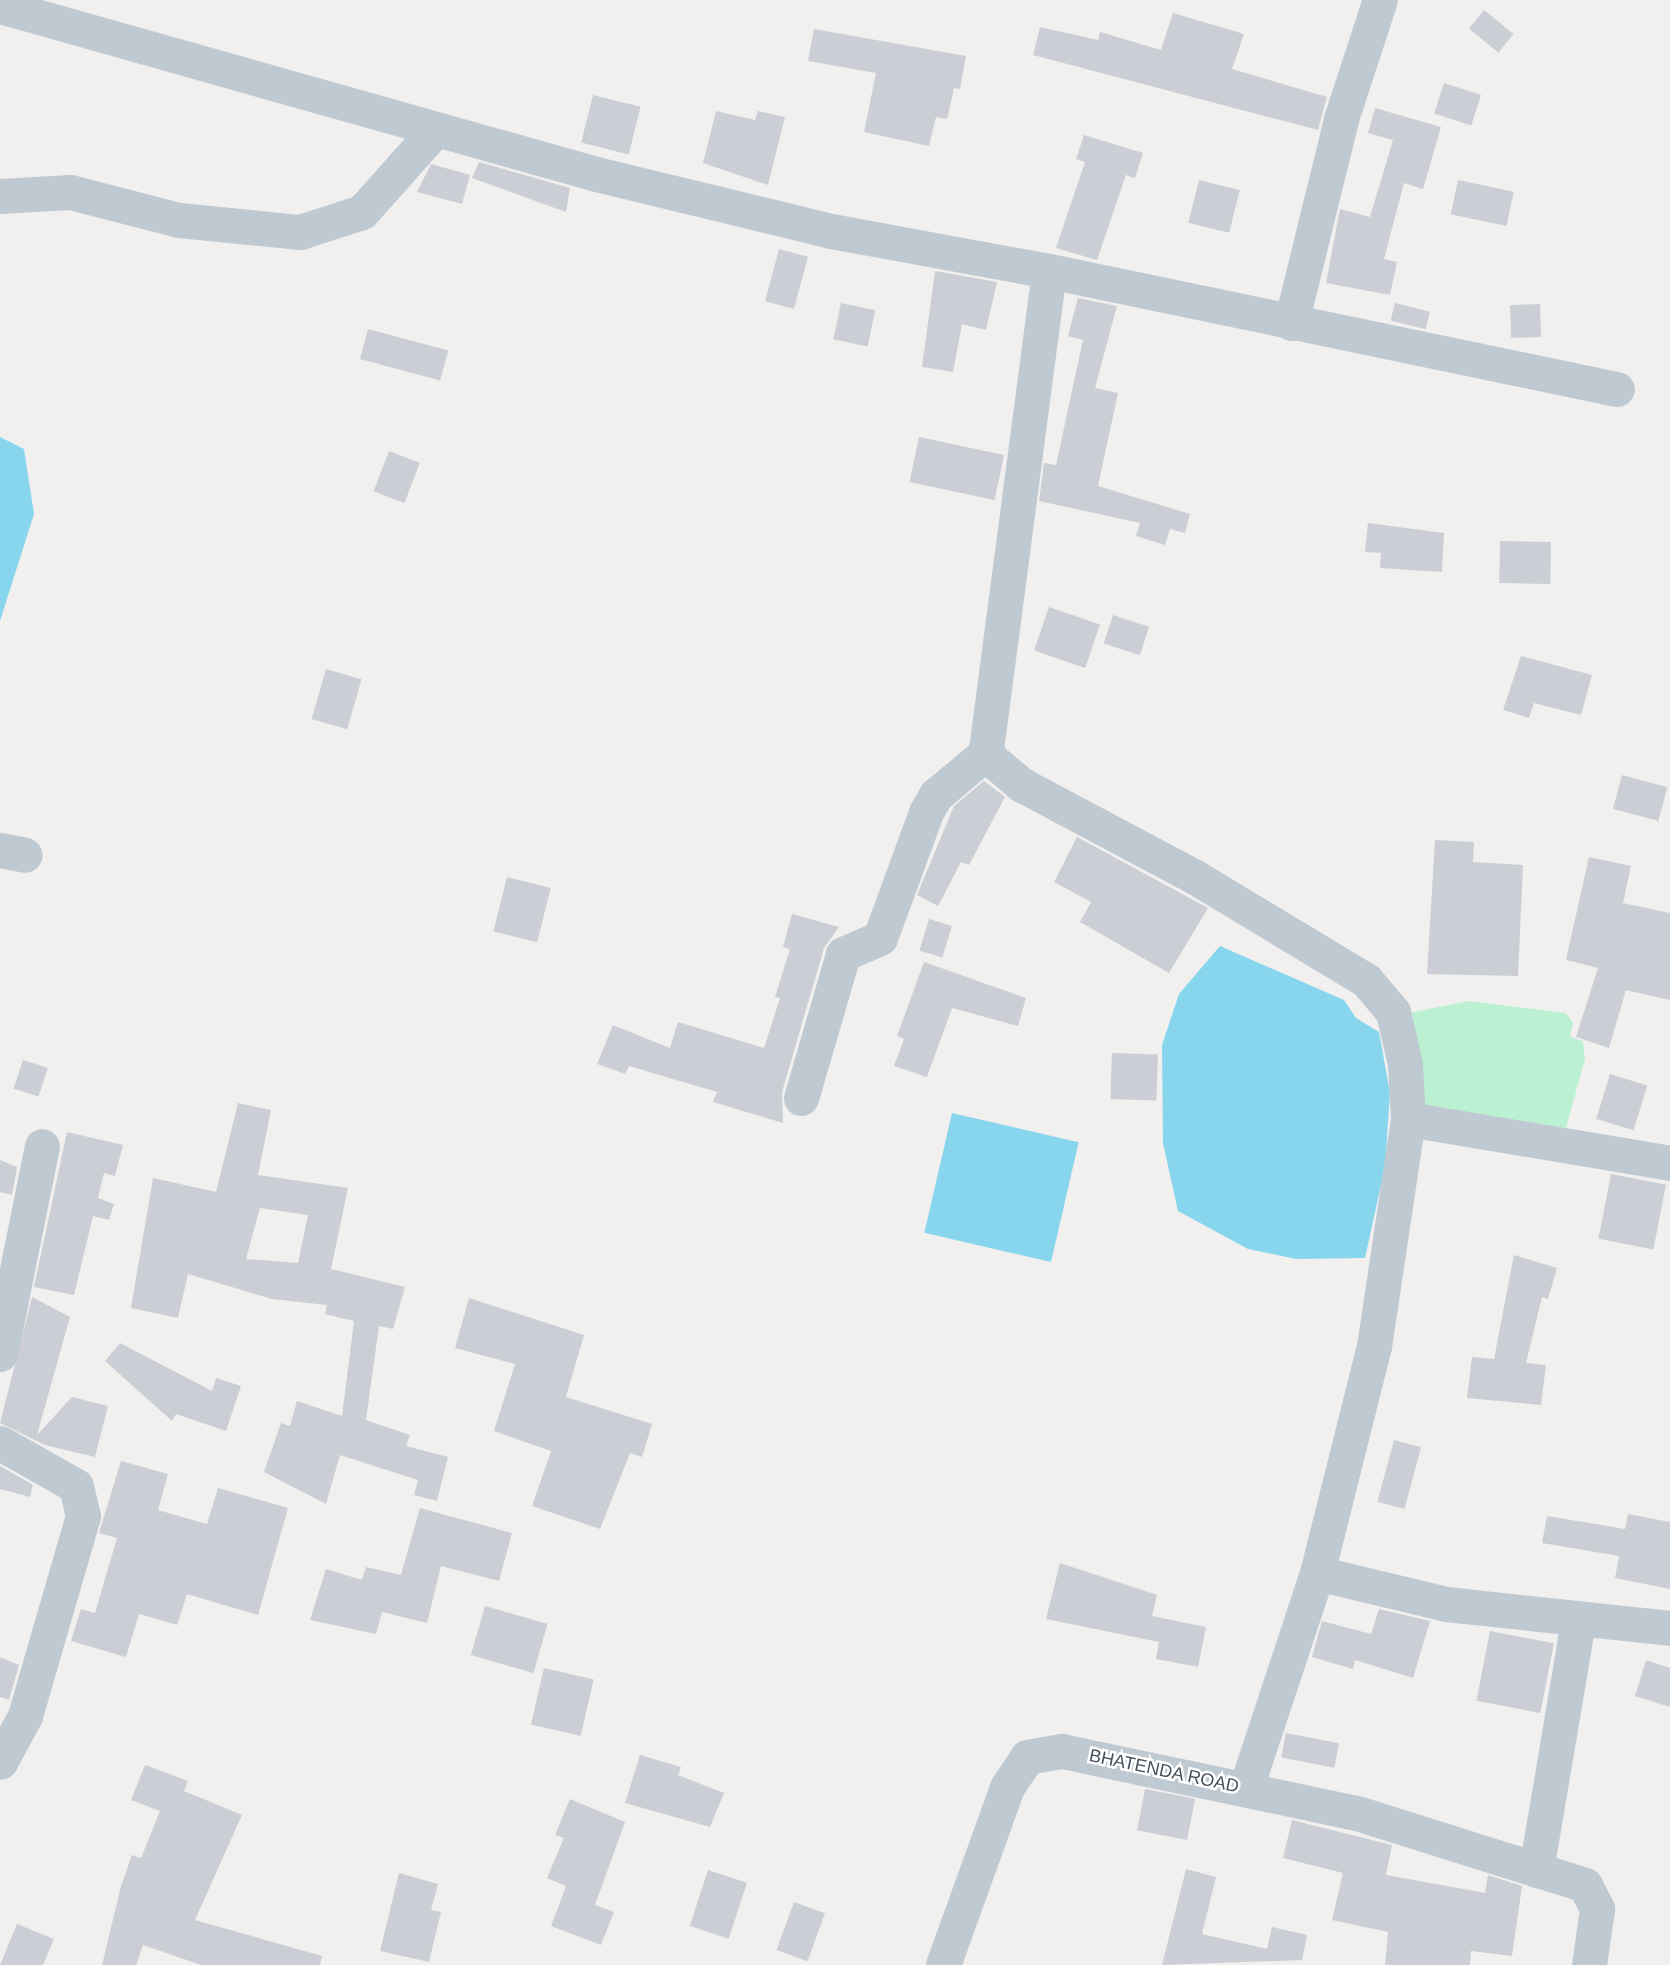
<!DOCTYPE html>
<html>
<head>
<meta charset="utf-8">
<style>
  body { margin:0 }
  #map { position:relative; width:1670px; height:1965px; overflow:hidden; background:#f2efef; font-family:Helvetica,sans-serif }
  div>[style] { position:absolute }
  .green>* { inset:0; background:#bcf0d2 }
  .water>* { inset:0; background:#88d5ee; transform-origin:0 0 }
  .building>* { inset:0; background:#cbced4; transform-origin:0 0 }
  .street>* { height:35px; margin:-17.5px; padding:0 17.5px; transform-origin:17.5px; border-radius:17.5px; background:#bfc9d1 }
  span { translate:-50% -50%; white-space:nowrap; text-align:center; line-height:1.15; -webkit-text-stroke:5px #fff; paint-order:stroke }
  .street-label { font-size:18px; color:#46515d }
</style>
</head>
<body>
<div id="map">
  <div class="green">
    <div style="clip-path:polygon(1469px 1001px,1566px 1013px,1573px 1023px,1570px 1037px,1583px 1041px,1585px 1059px,1566px 1128px,1418px 1106px,1409px 1013px)"></div>
  </div>
  <div class="water">
    <div style="clip-path:polygon(0 437px,24px 449px,34px 514px,0 621px)"></div>
    <div style="clip-path:polygon(1220px 946px,1344px 1000px,1356px 1018px,1379px 1032px,1390px 1093px,1385px 1167px,1365px 1258px,1296px 1259px,1248px 1249px,1178px 1211px,1163px 1143px,1162px 1045px,1179px 994px)"></div>
    <div style="left:952px;top:1113px;width:130px;height:123px;rotate:13deg"></div>
  </div>
  <div class="building">
    <div style="left:1484px;top:10px;width:38px;height:24px;rotate:39deg"></div>
    <div style="clip-path:polygon(1173px 13px,1244px 34px,1232px 69px,1327px 97px,1318px 130px,1033px 55px,1040px 27px,1098px 40px,1100px 32px,1161px 50px)"></div>
    <div style="clip-path:polygon(814px 29px,966px 56px,960px 89px,954px 88px,947px 119px,936px 117px,929px 146px,864px 132px,876px 73px,808px 61px)"></div>
    <div style="left:1444px;top:83px;width:39px;height:32px;rotate:18deg"></div>
    <div style="left:593px;top:95px;width:49px;height:49px;rotate:14deg"></div>
    <div style="clip-path:polygon(1375px 108px,1441px 127px,1423px 189px,1404px 183px,1384px 259px,1397px 262px,1390px 295px,1326px 283px,1340px 209px,1370px 217px,1393px 140px,1368px 133px)"></div>
    <div style="clip-path:polygon(716px 111px,755px 120px,758px 111px,785px 117px,768px 185px,703px 163px)"></div>
    <div style="clip-path:polygon(1084px 135px,1143px 153px,1135px 178px,1126px 175px,1097px 260px,1056px 248px,1085px 162px,1076px 159px)"></div>
    <div style="clip-path:polygon(479px 162px,570px 188px,566px 212px,472px 178px)"></div>
    <div style="clip-path:polygon(431px 164px,470px 175px,462px 204px,417px 192px)"></div>
    <div style="left:1199px;top:180px;width:42px;height:44px;rotate:14deg"></div>
    <div style="left:1458px;top:180px;width:57px;height:35px;rotate:12deg"></div>
    <div style="left:779px;top:249px;width:30px;height:54px;rotate:15deg"></div>
    <div style="clip-path:polygon(935px 271px,997px 282px,986px 330px,962px 324px,953px 372px,922px 367px)"></div>
    <div style="clip-path:polygon(1078px 298px,1117px 306px,1095px 388px,1118px 393px,1098px 486px,1190px 514px,1185px 533px,1170px 529px,1165px 545px,1136px 536px,1140px 523px,1039px 501px,1044px 463px,1056px 465px,1083px 340px,1068px 336px)"></div>
    <div style="left:841px;top:303px;width:35px;height:37px;rotate:12deg"></div>
    <div style="left:1395px;top:303px;width:36px;height:18px;rotate:14deg"></div>
    <div style="left:1540px;top:304px;width:33px;height:30px;rotate:88deg"></div>
    <div style="left:368px;top:329px;width:83px;height:31px;rotate:15deg"></div>
    <div style="left:919px;top:437px;width:87px;height:46px;rotate:12deg"></div>
    <div style="left:389px;top:451px;width:33px;height:43px;rotate:21deg"></div>
    <div style="clip-path:polygon(1368px 523px,1444px 533px,1442px 572px,1380px 568px,1381px 553px,1365px 552px)"></div>
    <div style="left:1500px;top:541px;width:51px;height:42px;rotate:1deg"></div>
    <div style="left:1049px;top:607px;width:54px;height:46px;rotate:19deg"></div>
    <div style="left:1113px;top:615px;width:38px;height:30px;rotate:18deg"></div>
    <div style="clip-path:polygon(1521px 656px,1592px 675px,1581px 715px,1534px 703px,1529px 718px,1503px 710px)"></div>
    <div style="left:326px;top:669px;width:37px;height:52px;rotate:16deg"></div>
    <div style="left:1622px;top:775px;width:47px;height:35px;rotate:15deg"></div>
    <div style="clip-path:polygon(984px 781px,1005px 797px,969px 865px,961px 862px,938px 906px,917px 895px,954px 806px)"></div>
    <div style="clip-path:polygon(1077px 837px,1208px 908px,1169px 973px,1080px 922px,1091px 902px,1054px 882px)"></div>
    <div style="clip-path:polygon(1435px 840px,1474px 842px,1473px 862px,1523px 865px,1518px 976px,1427px 974px)"></div>
    <div style="clip-path:polygon(1589px 857px,1631px 866px,1623px 903px,1670px 913px,1670px 1000px,1626px 990px,1609px 1048px,1576px 1037px,1598px 968px,1566px 960px)"></div>
    <div style="left:507px;top:877px;width:45px;height:56px;rotate:14deg"></div>
    <div style="clip-path:polygon(792px 914px,839px 927px,824px 948px,782px 1092px,783px 1123px,713px 1102px,717px 1092px,629px 1066px,625px 1074px,597px 1064px,613px 1025px,670px 1048px,678px 1022px,764px 1048px,780px 998px,775px 997px,790px 949px,783px 947px)"></div>
    <div style="left:929px;top:919px;width:24px;height:33px;rotate:17deg"></div>
    <div style="clip-path:polygon(924px 962px,1026px 998px,1018px 1026px,952px 1008px,927px 1077px,894px 1066px,904px 1039px,897px 1036px)"></div>
    <div style="left:1112px;top:1053px;width:46px;height:46px;rotate:2deg"></div>
    <div style="left:23px;top:1060px;width:26px;height:30px;rotate:18deg"></div>
    <div style="left:1610px;top:1074px;width:39px;height:47px;rotate:17deg"></div>
    <div style="clip-path:polygon(evenodd,238px 1103px,271px 1110px,258px 1175px,348px 1188px,331px 1269px,405px 1287px,393px 1329px,379px 1326px,366px 1420px,410px 1435px,406px 1446px,448px 1457px,437px 1501px,414px 1495px,418px 1480px,340px 1455px,326px 1504px,264px 1472px,281px 1423px,290px 1426px,297px 1401px,342px 1416px,354px 1321px,325px 1314px,327px 1305px,272px 1299px,188px 1274px,178px 1318px,131px 1308px,153px 1178px,216px 1192px,238px 1103px,260px 1208px,308px 1215px,298px 1263px,246px 1259px,260px 1208px)"></div>
    <div style="clip-path:polygon(67px 1132px,123px 1145px,115px 1176px,104px 1173px,98px 1198px,114px 1204px,109px 1220px,93px 1216px,74px 1295px,34px 1287px)"></div>
    <div style="clip-path:polygon(0 1160px,17px 1167px,12px 1195px,0 1192px)"></div>
    <div style="left:1611px;top:1174px;width:56px;height:66px;rotate:11deg"></div>
    <div style="clip-path:polygon(1514px 1255px,1557px 1268px,1548px 1299px,1542px 1297px,1526px 1363px,1546px 1365px,1541px 1405px,1467px 1398px,1472px 1357px,1494px 1359px)"></div>
    <div style="clip-path:polygon(32px 1297px,70px 1317px,37px 1435px,72px 1397px,108px 1406px,95px 1457px,45px 1445px,0 1423px)"></div>
    <div style="clip-path:polygon(469px 1298px,584px 1335px,566px 1397px,652px 1424px,642px 1457px,630px 1453px,600px 1529px,532px 1506px,551px 1451px,494px 1431px,515px 1364px,455px 1348px)"></div>
    <div style="clip-path:polygon(120px 1343px,212px 1391px,216px 1378px,241px 1386px,226px 1431px,176px 1414px,172px 1421px,105px 1361px)"></div>
    <div style="left:1394px;top:1440px;width:28px;height:64px;rotate:15deg"></div>
    <div style="clip-path:polygon(121px 1461px,168px 1474px,158px 1510px,207px 1524px,218px 1488px,288px 1508px,258px 1615px,187px 1594px,177px 1625px,139px 1614px,126px 1657px,71px 1641px,81px 1609px,95px 1613px,117px 1538px,99px 1533px)"></div>
    <div style="clip-path:polygon(0 1466px,33px 1485px,30px 1497px,0 1489px)"></div>
    <div style="clip-path:polygon(420px 1508px,512px 1533px,499px 1581px,441px 1566px,427px 1623px,382px 1612px,376px 1634px,310px 1620px,326px 1569px,362px 1580px,366px 1567px,401px 1575px)"></div>
    <div style="clip-path:polygon(1628px 1514px,1670px 1522px,1670px 1589px,1615px 1578px,1619px 1556px,1542px 1543px,1547px 1516px,1625px 1529px)"></div>
    <div style="clip-path:polygon(1060px 1563px,1157px 1595px,1152px 1616px,1206px 1627px,1198px 1667px,1156px 1659px,1159px 1642px,1046px 1619px)"></div>
    <div style="left:485px;top:1606px;width:65px;height:51px;rotate:16deg"></div>
    <div style="clip-path:polygon(1379px 1609px,1430px 1621px,1413px 1678px,1355px 1660px,1353px 1669px,1312px 1657px,1322px 1621px,1371px 1634px)"></div>
    <div style="left:1490px;top:1631px;width:65px;height:71px;rotate:11deg"></div>
    <div style="clip-path:polygon(0 1657px,19px 1665px,9px 1700px,0 1697px)"></div>
    <div style="clip-path:polygon(1646px 1660px,1670px 1668px,1670px 1707px,1635px 1696px)"></div>
    <div style="left:544px;top:1668px;width:51px;height:58px;rotate:13deg"></div>
    <div style="left:1286px;top:1733px;width:54px;height:25px;rotate:11deg"></div>
    <div style="clip-path:polygon(640px 1755px,681px 1767px,678px 1775px,724px 1793px,710px 1827px,625px 1803px)"></div>
    <div style="clip-path:polygon(145px 1765px,188px 1781px,184px 1791px,242px 1815px,195px 1920px,322px 1956px,320px 1965px,201px 1965px,143px 1945px,136px 1965px,102px 1965px,121px 1886px,132px 1855px,141px 1858px,160px 1811px,131px 1800px)"></div>
    <div style="left:1145px;top:1789px;width:51px;height:42px;rotate:11deg"></div>
    <div style="clip-path:polygon(570px 1799px,625px 1822px,595px 1905px,614px 1912px,601px 1945px,551px 1926px,566px 1886px,547px 1878px,564px 1838px,555px 1835px)"></div>
    <div style="clip-path:polygon(1292px 1820px,1392px 1845px,1386px 1875px,1485px 1893px,1488px 1875px,1522px 1886px,1512px 1956px,1471px 1951px,1470px 1965px,1385px 1965px,1388px 1932px,1332px 1920px,1343px 1873px,1283px 1858px)"></div>
    <div style="clip-path:polygon(1186px 1869px,1216px 1877px,1202px 1934px,1267px 1949px,1272px 1927px,1307px 1935px,1302px 1960px,1162px 1965px)"></div>
    <div style="left:708px;top:1870px;width:41px;height:59px;rotate:18deg"></div>
    <div style="clip-path:polygon(399px 1873px,438px 1884px,431px 1910px,441px 1912px,429px 1962px,380px 1951px)"></div>
    <div style="left:794px;top:1902px;width:33px;height:51px;rotate:20deg"></div>
    <div style="clip-path:polygon(17px 1924px,54px 1939px,43px 1965px,0 1965px)"></div>
  </div>
  <div class="street">
    <div style="left:0;top:6px;width:619px;rotate:15.74deg"></div>
    <div style="left:596px;top:174px;width:242px;rotate:13.6deg"></div>
    <div style="left:831px;top:231px;width:222px;rotate:10.4deg"></div>
    <div style="left:1049px;top:271px;width:487px;rotate:97.5deg"></div>
    <div style="left:985px;top:754px;width:48px;rotate:40deg"></div>
    <div style="left:1022px;top:785px;width:196px;rotate:28deg"></div>
    <div style="left:1195px;top:877px;width:200px;rotate:31.1deg"></div>
    <div style="left:1366px;top:980px;width:42px;rotate:49.8deg"></div>
    <div style="left:1393px;top:1012px;width:53px;rotate:77deg"></div>
    <div style="left:1405px;top:1064px;width:55px;rotate:86.9deg"></div>
    <div style="left:1408px;top:1119px;width:230px;rotate:98.5deg"></div>
    <div style="left:1374px;top:1346px;width:234px;rotate:104.1deg"></div>
    <div style="left:1317px;top:1573px;width:226px;rotate:108.3deg"></div>
    <div style="left:0;top:196px;width:70px;rotate:-3.3deg"></div>
    <div style="left:70px;top:192px;width:113px;rotate:14.4deg"></div>
    <div style="left:179px;top:220px;width:122px;rotate:5.7deg"></div>
    <div style="left:300px;top:232px;width:65px;rotate:-17.9deg"></div>
    <div style="left:362px;top:212px;width:111px;rotate:-48.3deg"></div>
    <div style="left:1049px;top:271px;width:580px;rotate:11.74deg"></div>
    <div style="left:1291px;top:323px;width:210px;rotate:-76.2deg"></div>
    <div style="left:1341px;top:119px;width:125px;rotate:-71.9deg"></div>
    <div style="left:0;top:850px;width:25px;rotate:11deg"></div>
    <div style="left:801px;top:1098px;width:150px;rotate:-73.7deg"></div>
    <div style="left:843px;top:954px;width:40px;rotate:-23.4deg"></div>
    <div style="left:880px;top:938px;width:134px;rotate:-69.9deg"></div>
    <div style="left:926px;top:812px;width:20px;rotate:-60deg"></div>
    <div style="left:936px;top:795px;width:64px;rotate:-39.9deg"></div>
    <div style="left:1408px;top:1119px;width:266px;rotate:9.5deg"></div>
    <div style="left:0;top:1354px;width:212px;rotate:-78.6deg"></div>
    <div style="left:0;top:1443px;width:87px;rotate:29.5deg"></div>
    <div style="left:76px;top:1486px;width:31px;rotate:77deg"></div>
    <div style="left:83px;top:1516px;width:208px;rotate:106.2deg"></div>
    <div style="left:25px;top:1716px;width:52px;rotate:118.5deg"></div>
    <div style="left:1317px;top:1573px;width:133px;rotate:13.5deg"></div>
    <div style="left:1446px;top:1604px;width:225px;rotate:6.1deg"></div>
    <div style="left:1536px;top:1870px;width:253px;rotate:-80.4deg"></div>
    <div style="left:943px;top:1965px;width:189px;rotate:-70.2deg"></div>
    <div style="left:1007px;top:1787px;width:36px;rotate:-56deg"></div>
    <div style="left:1027px;top:1757px;width:36px;rotate:-10deg"></div>
    <div style="left:1062px;top:1751px;width:301px;rotate:11.9deg"></div>
    <div style="left:1357px;top:1813px;width:239px;rotate:17.5deg"></div>
    <div style="left:1585px;top:1885px;width:27px;rotate:63deg"></div>
    <div style="left:1597px;top:1909px;width:57px;rotate:98.1deg"></div>
  </div>
  <div class="street-label">
    <span style="left:1164px;top:1771px;rotate:12deg">BHATENDA ROAD</span>
  </div>
</div>
</body>
</html>
